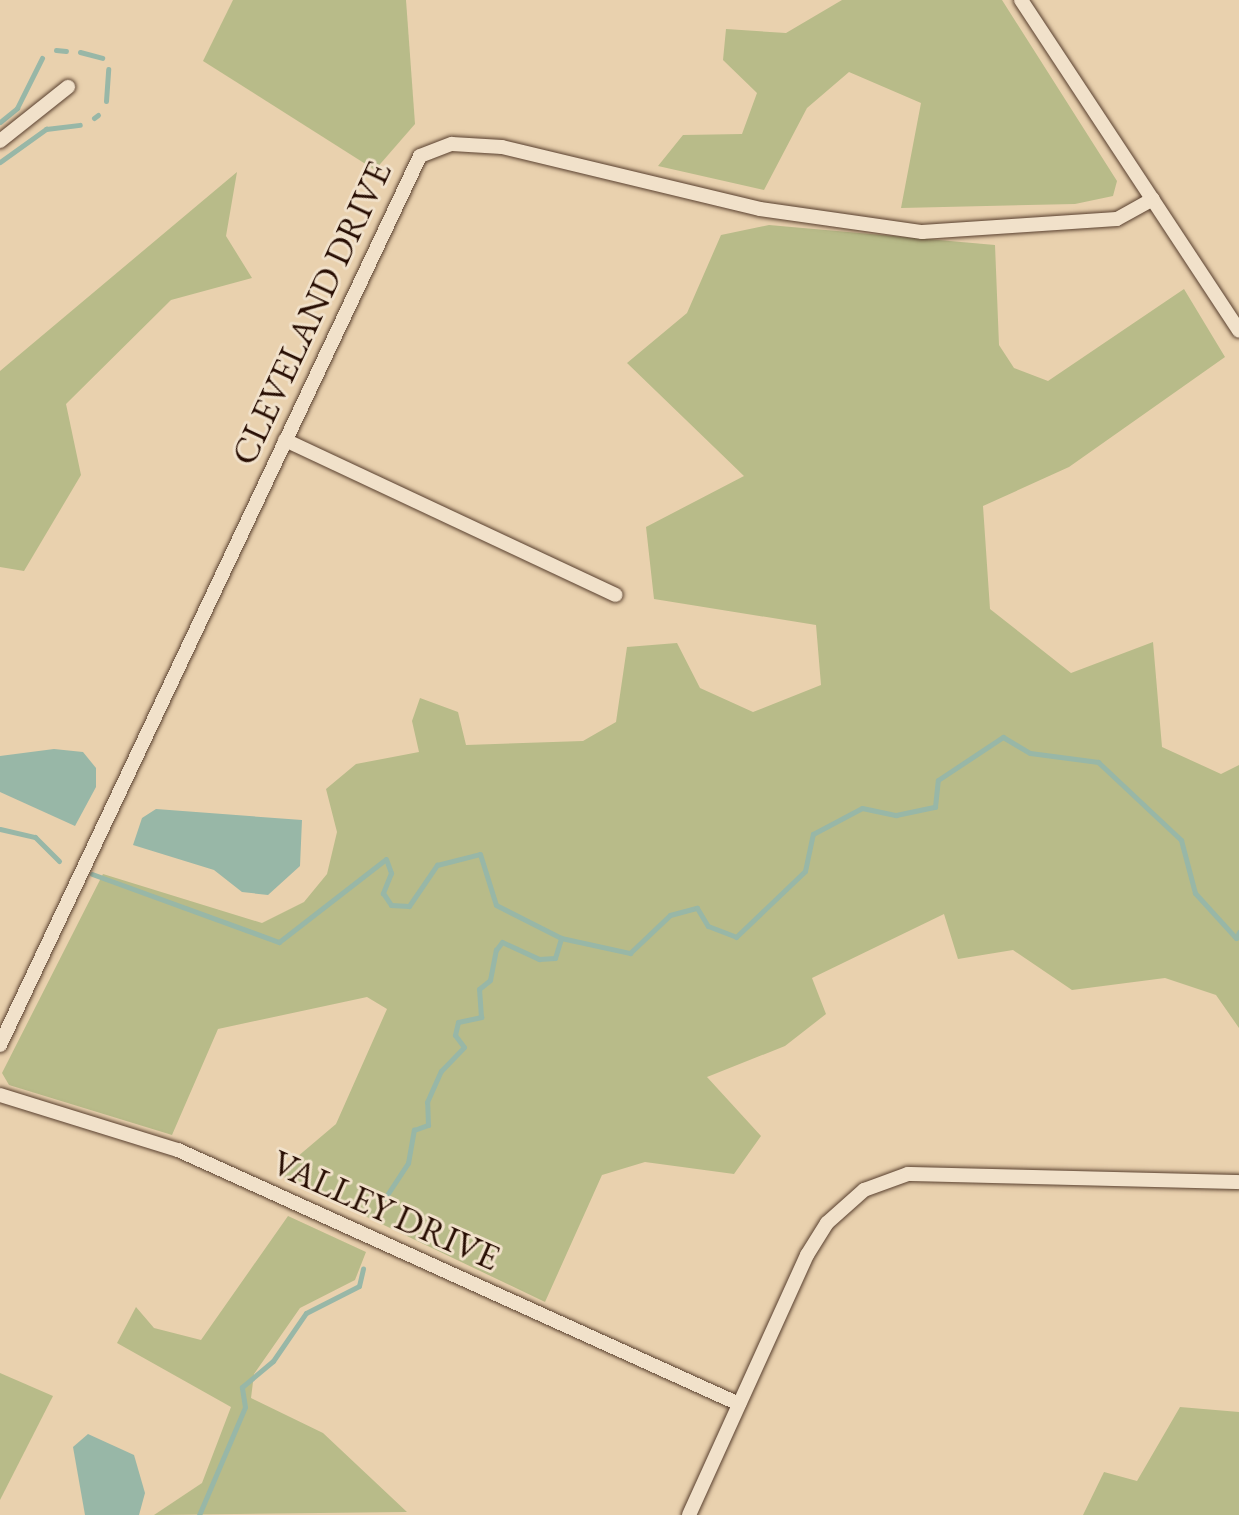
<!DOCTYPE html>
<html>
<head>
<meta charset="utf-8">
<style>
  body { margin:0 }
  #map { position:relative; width:1239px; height:1515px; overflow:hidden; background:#e9d1ae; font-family:"EB Garamond",serif }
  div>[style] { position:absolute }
  .green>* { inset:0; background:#b8bb89 }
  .water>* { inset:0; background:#98b7a7 }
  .stream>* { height:5px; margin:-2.5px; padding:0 2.5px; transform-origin:2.5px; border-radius:2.5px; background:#98b7a7 }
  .roads { filter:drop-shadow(0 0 2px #583f2e) drop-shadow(0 0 2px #583f2e) }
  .minor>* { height:14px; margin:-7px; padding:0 7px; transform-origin:7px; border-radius:7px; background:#f1e1ca }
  span { translate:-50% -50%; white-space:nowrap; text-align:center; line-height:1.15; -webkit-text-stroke:6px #f1e1ca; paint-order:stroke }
  .street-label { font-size:36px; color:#280e03 }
</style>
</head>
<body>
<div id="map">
  <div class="green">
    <div style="clip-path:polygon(233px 0,406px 0,415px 124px,375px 170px,203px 61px)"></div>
    <div style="clip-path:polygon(842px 0,1002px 0,1117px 181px,1113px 196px,1075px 204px,901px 208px,921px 103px,849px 72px,807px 108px,764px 190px,658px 166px,683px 135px,742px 134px,757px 93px,723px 60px,726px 29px,786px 33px)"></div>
    <div style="clip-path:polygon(237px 172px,226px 236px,252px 278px,171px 300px,66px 404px,81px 475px,24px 571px,0 567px,0 371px)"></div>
    <div style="clip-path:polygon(769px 225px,995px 245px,999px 345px,1014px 368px,1048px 381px,1184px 289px,1225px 357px,1069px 467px,983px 506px,990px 609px,1071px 673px,1153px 642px,1162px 747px,1221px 774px,1239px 765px,1239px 1028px,1216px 995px,1165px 978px,1072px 990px,1013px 950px,958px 959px,944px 914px,812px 978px,826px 1014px,785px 1046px,707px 1077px,761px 1136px,734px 1174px,645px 1162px,602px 1175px,545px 1302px,277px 1174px,336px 1124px,387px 1009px,367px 997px,218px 1029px,172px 1135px,9px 1085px,2px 1073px,103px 874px,262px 923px,304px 902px,327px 874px,337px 832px,326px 789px,356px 764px,419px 752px,412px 721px,420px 698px,458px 712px,466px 745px,583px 741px,616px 722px,627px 647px,677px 643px,700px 688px,753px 712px,821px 685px,816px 625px,654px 599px,646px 527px,744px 476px,627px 363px,687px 313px,721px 235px)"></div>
    <div style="clip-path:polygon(288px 1216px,366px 1252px,355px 1280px,300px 1308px,254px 1374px,251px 1398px,323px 1433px,407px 1512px,154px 1515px,202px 1483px,231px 1407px,117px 1343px,136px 1307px,154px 1328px,201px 1340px)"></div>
    <div style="clip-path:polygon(0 1373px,53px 1396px,0 1500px)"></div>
    <div style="clip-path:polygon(1180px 1407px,1239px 1412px,1239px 1515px,1083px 1515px,1104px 1472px,1137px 1481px)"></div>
  </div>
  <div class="water">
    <div style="clip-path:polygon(54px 749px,83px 752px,96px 768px,96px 787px,75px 826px,0 792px,0 756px)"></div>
    <div style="clip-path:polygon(156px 809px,302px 820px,300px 866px,268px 895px,242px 892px,214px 870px,133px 845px,142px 818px)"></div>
    <div style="clip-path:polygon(88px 1434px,134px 1455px,145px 1493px,139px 1515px,85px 1515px,73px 1447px)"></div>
  </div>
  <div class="stream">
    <div style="left:56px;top:50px;width:10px;rotate:6deg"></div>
    <div style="left:80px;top:52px;width:23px;rotate:15deg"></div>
    <div style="left:106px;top:101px;width:32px;rotate:-86deg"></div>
    <div style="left:94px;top:118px;width:5px;rotate:-37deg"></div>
    <div style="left:0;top:122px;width:22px;rotate:-39deg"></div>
    <div style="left:17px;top:108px;width:56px;rotate:-63.4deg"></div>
    <div style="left:0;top:162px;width:57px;rotate:-35.7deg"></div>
    <div style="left:46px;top:129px;width:34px;rotate:-7deg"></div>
    <div style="left:0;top:829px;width:36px;rotate:13deg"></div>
    <div style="left:35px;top:837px;width:34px;rotate:45deg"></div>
    <div style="left:92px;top:874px;width:199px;rotate:20deg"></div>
    <div style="left:279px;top:942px;width:135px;rotate:-37.8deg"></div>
    <div style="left:386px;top:859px;width:15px;rotate:70deg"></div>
    <div style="left:391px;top:873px;width:22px;rotate:112deg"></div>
    <div style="left:383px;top:893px;width:14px;rotate:56deg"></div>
    <div style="left:391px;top:905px;width:18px;rotate:3deg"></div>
    <div style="left:409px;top:906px;width:50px;rotate:-55.7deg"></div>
    <div style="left:437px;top:865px;width:44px;rotate:-14.3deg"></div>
    <div style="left:480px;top:854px;width:53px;rotate:72.6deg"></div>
    <div style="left:496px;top:905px;width:73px;rotate:26.9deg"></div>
    <div style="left:561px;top:938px;width:71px;rotate:12.3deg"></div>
    <div style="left:630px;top:953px;width:55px;rotate:-43.5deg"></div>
    <div style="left:670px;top:915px;width:28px;rotate:-15deg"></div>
    <div style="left:697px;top:908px;width:21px;rotate:59deg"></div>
    <div style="left:708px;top:926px;width:30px;rotate:21deg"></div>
    <div style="left:736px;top:937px;width:95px;rotate:-43.7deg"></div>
    <div style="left:805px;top:871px;width:38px;rotate:-78deg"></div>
    <div style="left:813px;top:834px;width:55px;rotate:-28deg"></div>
    <div style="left:862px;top:808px;width:35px;rotate:12deg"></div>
    <div style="left:896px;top:815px;width:40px;rotate:-12deg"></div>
    <div style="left:935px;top:807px;width:27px;rotate:-84deg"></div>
    <div style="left:938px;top:780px;width:78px;rotate:-33.5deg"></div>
    <div style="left:1003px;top:737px;width:31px;rotate:31deg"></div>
    <div style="left:1030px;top:753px;width:69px;rotate:7.5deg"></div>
    <div style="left:1098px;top:762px;width:114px;rotate:43.2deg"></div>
    <div style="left:1181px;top:840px;width:55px;rotate:75.2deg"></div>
    <div style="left:1195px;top:893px;width:61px;rotate:47.7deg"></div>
    <div style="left:1236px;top:938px;width:7px;rotate:-63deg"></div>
    <div style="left:385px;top:1198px;width:42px;rotate:-56.7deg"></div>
    <div style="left:408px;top:1163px;width:34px;rotate:-80deg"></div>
    <div style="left:414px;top:1130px;width:15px;rotate:-20deg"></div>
    <div style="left:428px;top:1125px;width:23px;rotate:-92deg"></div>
    <div style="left:427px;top:1102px;width:34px;rotate:-66deg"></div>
    <div style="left:441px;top:1071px;width:33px;rotate:-46deg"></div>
    <div style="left:464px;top:1047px;width:15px;rotate:-127deg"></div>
    <div style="left:455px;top:1035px;width:13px;rotate:-77deg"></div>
    <div style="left:458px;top:1022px;width:24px;rotate:-12deg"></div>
    <div style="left:481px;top:1017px;width:28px;rotate:-94deg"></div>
    <div style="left:479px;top:989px;width:14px;rotate:-39deg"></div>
    <div style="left:490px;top:980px;width:31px;rotate:-79deg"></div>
    <div style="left:496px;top:950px;width:10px;rotate:-53deg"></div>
    <div style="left:502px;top:942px;width:41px;rotate:24.7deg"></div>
    <div style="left:539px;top:959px;width:16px;rotate:-4deg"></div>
    <div style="left:555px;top:958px;width:21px;rotate:-73deg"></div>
    <div style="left:199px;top:1515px;width:117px;rotate:-66.9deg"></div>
    <div style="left:245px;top:1407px;width:20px;rotate:-99deg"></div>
    <div style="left:242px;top:1387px;width:40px;rotate:-40deg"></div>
    <div style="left:273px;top:1361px;width:58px;rotate:-55.5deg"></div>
    <div style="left:306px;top:1313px;width:59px;rotate:-27deg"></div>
    <div style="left:359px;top:1286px;width:18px;rotate:-77deg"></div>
  </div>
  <div class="roads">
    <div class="minor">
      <div style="left:1021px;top:0;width:396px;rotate:56.6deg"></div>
      <div style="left:0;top:141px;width:87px;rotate:-38.5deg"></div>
      <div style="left:285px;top:440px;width:365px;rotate:25.1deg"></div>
      <div style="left:0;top:1045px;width:983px;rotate:-64.71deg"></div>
      <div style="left:420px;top:156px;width:34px;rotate:-21deg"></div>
      <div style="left:452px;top:144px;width:50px;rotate:3.4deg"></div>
      <div style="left:502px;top:147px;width:265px;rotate:13.5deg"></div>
      <div style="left:760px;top:209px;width:164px;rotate:8.1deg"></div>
      <div style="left:922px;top:232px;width:195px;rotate:-3.8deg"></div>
      <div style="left:1117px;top:219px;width:41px;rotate:-29.1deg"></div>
      <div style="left:0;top:1095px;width:186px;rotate:17.2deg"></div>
      <div style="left:178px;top:1150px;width:616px;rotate:24.36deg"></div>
      <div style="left:689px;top:1515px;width:286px;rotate:-65.6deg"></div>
      <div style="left:807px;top:1255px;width:38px;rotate:-58deg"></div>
      <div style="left:827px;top:1223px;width:50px;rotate:-41.7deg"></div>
      <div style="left:864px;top:1190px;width:47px;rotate:-20deg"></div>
      <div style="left:908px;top:1174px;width:331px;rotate:1.4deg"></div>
    </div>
  </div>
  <div class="street-label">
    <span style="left:311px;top:313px;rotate:-65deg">CLEVELAND DRIVE</span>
    <span style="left:386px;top:1210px;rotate:24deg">VALLEY DRIVE</span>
  </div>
</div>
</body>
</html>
